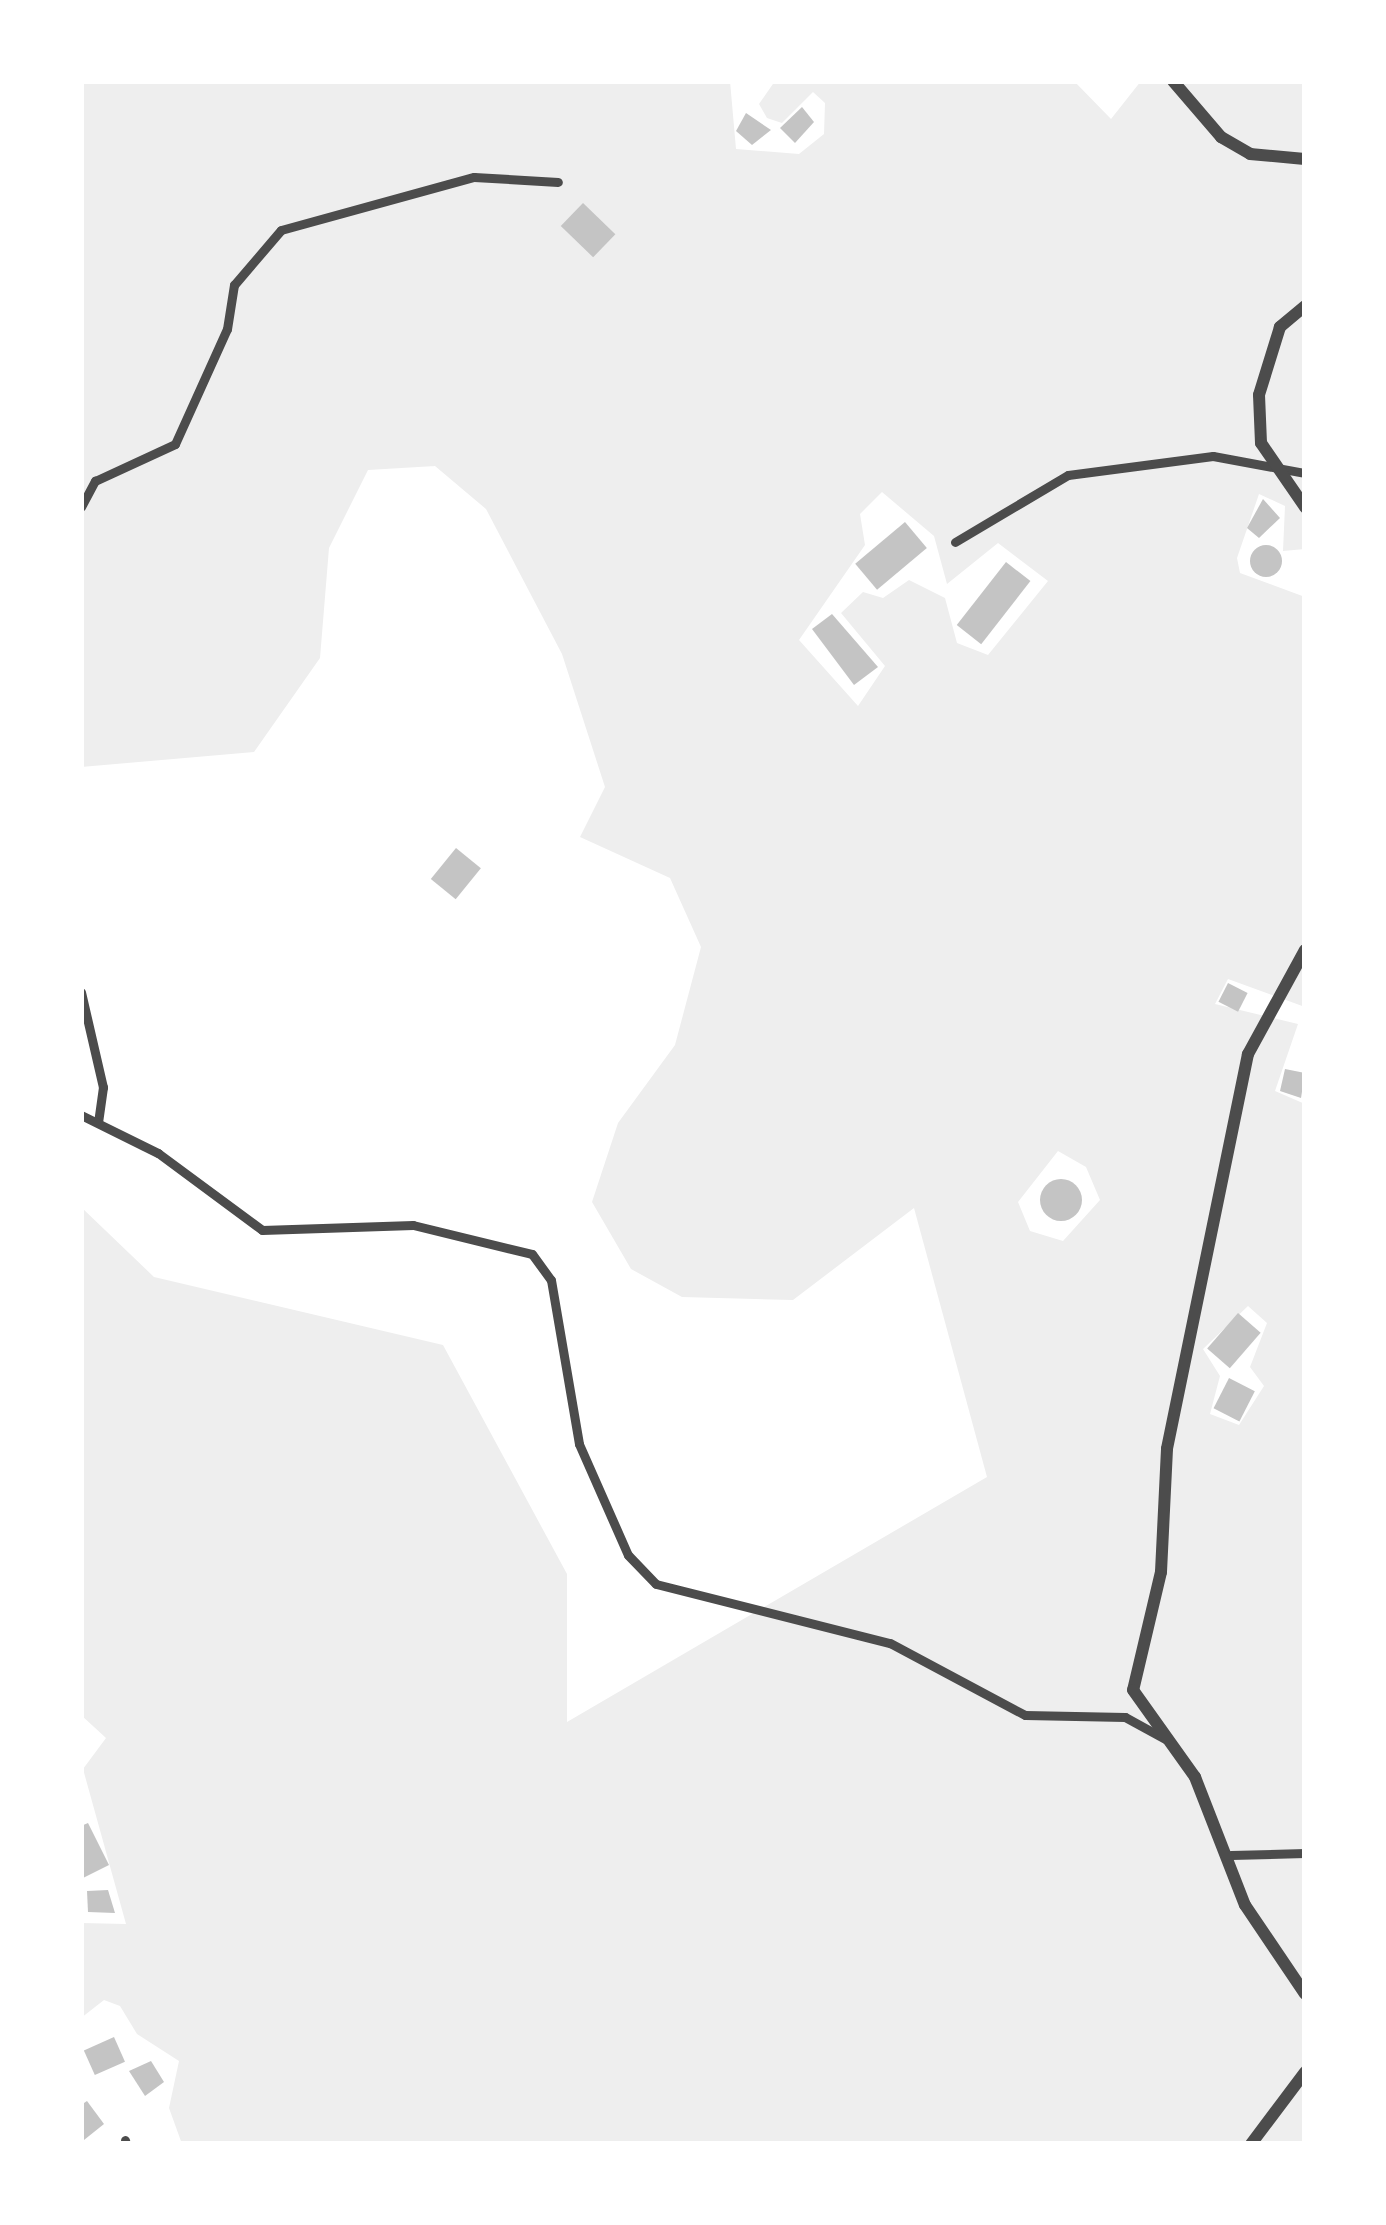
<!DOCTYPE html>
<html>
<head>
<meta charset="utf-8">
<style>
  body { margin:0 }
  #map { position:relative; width:1386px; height:2225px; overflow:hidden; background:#fff; font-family:Signika,sans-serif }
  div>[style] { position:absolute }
  .green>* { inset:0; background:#eee }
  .building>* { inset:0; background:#c4c4c4; transform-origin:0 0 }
  .round { border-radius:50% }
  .minor>* { height:9px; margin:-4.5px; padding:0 4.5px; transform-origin:4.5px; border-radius:4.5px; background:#4c4c4c }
  .tertiary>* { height:12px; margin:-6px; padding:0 6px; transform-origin:6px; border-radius:6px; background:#4c4c4c }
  span { translate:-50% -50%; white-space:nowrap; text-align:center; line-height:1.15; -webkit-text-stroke:9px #fff; paint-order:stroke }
  .frame { position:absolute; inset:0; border:84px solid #fff; pointer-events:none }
</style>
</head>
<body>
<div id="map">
  <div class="green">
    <div style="clip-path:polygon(evenodd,81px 81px,730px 81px,736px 149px,799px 154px,824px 134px,825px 103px,813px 92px,782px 123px,767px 118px,759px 104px,775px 81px,1074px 81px,1111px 119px,1141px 81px,1305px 81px,1305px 549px,1283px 551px,1285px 506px,1259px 494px,1237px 558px,1240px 573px,1305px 597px,1305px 1007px,1228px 979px,1215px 1004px,1298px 1024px,1275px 1091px,1305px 1104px,1305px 2144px,182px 2144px,169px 2108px,179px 2061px,137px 2034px,120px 2006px,104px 2000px,81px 2018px,81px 1923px,126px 1924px,83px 1769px,106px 1738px,81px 1715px,81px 1207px,154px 1277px,443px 1345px,567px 1574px,567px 1722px,987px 1477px,914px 1208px,793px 1300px,682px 1297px,631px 1269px,592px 1202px,618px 1123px,675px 1045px,701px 947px,670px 878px,580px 837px,605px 787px,562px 654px,486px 509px,435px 466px,368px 470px,329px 548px,320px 658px,254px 752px,81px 767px,81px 81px,882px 492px,934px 536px,947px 584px,998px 543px,1048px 581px,988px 655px,957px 643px,945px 598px,909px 580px,883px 598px,863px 592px,841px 613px,885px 666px,858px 706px,799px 640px,865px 545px,860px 514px,882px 492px,81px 81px,1058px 1151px,1086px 1167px,1100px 1200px,1063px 1241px,1030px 1231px,1018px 1202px,1058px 1151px,81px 81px,1248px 1306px,1267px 1323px,1250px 1367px,1264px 1386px,1239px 1425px,1210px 1414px,1220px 1376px,1203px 1349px,1248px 1306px)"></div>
  </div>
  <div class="building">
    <div style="clip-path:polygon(802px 107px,814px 122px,795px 143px,780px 128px)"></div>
    <div style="clip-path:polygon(746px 113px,771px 130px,752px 145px,736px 131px)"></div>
    <div style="left:583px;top:203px;width:45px;height:32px;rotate:44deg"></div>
    <div style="clip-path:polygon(1263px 499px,1280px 518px,1259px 538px,1247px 528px)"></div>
    <div style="left:905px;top:522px;width:34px;height:65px;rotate:50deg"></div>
    <div class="round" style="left:1250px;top:545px;width:32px;height:32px"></div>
    <div style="left:1006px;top:562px;width:31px;height:80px;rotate:38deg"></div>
    <div style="clip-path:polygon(832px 614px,878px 667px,854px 685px,812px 629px)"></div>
    <div style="left:456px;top:848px;width:32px;height:40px;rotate:39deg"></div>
    <div style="left:1228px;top:983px;width:22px;height:21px;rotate:27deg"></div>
    <div style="clip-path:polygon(1285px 1069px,1305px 1073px,1301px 1098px,1280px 1091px)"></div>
    <div class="round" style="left:1040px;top:1179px;width:42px;height:42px"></div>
    <div style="left:1238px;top:1313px;width:30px;height:47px;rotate:41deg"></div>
    <div style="left:1229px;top:1378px;width:29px;height:34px;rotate:27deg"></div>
    <div style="clip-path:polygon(88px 1823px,109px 1865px,81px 1879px,81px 1826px)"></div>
    <div style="clip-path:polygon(108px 1890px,115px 1913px,88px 1912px,87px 1891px)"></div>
    <div style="left:114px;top:2037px;width:27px;height:33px;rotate:66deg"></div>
    <div style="clip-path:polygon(151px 2061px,164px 2082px,145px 2096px,129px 2071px)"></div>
    <div style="clip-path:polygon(87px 2101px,104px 2124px,84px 2140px,81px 2105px)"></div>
  </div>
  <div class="minor">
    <div style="left:81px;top:507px;width:30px;rotate:-62deg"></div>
    <div style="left:95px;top:481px;width:88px;rotate:-24.8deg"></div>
    <div style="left:175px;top:444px;width:126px;rotate:-65.7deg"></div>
    <div style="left:227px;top:329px;width:45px;rotate:-81deg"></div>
    <div style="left:234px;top:285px;width:72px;rotate:-49.5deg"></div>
    <div style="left:281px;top:230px;width:200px;rotate:-15.4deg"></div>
    <div style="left:474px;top:177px;width:84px;rotate:3.4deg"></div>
    <div style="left:955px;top:542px;width:131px;rotate:-30.7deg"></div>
    <div style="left:1068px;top:475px;width:146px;rotate:-7.5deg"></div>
    <div style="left:1213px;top:456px;width:94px;rotate:10.5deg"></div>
    <div style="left:81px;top:992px;width:98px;rotate:77deg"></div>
    <div style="left:103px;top:1087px;width:34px;rotate:98deg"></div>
    <div style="left:81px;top:1115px;width:86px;rotate:26.3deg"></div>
    <div style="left:158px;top:1153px;width:129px;rotate:36.5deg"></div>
    <div style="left:262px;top:1230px;width:151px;rotate:-1.9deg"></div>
    <div style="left:413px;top:1225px;width:122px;rotate:13.7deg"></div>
    <div style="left:532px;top:1254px;width:32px;rotate:54deg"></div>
    <div style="left:551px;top:1280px;width:166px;rotate:80.3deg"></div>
    <div style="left:579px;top:1444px;width:121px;rotate:66.2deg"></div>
    <div style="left:628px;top:1555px;width:40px;rotate:46deg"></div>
    <div style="left:656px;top:1584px;width:241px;rotate:14.2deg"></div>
    <div style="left:890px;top:1643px;width:153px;rotate:28.1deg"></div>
    <div style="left:1025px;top:1715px;width:100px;rotate:1.1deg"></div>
    <div style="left:1125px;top:1717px;width:46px;rotate:28.8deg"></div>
    <div style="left:1231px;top:1855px;width:74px;rotate:-1.5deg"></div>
    <div style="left:125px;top:2140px;width:4px;rotate:76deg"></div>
  </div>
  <div class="tertiary">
    <div style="left:1173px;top:81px;width:74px;rotate:49.4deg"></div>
    <div style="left:1221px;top:137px;width:34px;rotate:30deg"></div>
    <div style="left:1250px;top:154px;width:55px;rotate:5.2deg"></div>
    <div style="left:1305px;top:306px;width:33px;rotate:140deg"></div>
    <div style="left:1280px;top:327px;width:71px;rotate:107.2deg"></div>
    <div style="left:1259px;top:395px;width:48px;rotate:87.6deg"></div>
    <div style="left:1261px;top:443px;width:78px;rotate:55.5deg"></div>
    <div style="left:1305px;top:950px;width:119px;rotate:118.7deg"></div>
    <div style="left:1248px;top:1054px;width:403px;rotate:101.6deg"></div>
    <div style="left:1167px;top:1449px;width:123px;rotate:92.8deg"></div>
    <div style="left:1161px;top:1572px;width:121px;rotate:103.3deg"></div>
    <div style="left:1133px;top:1690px;width:107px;rotate:54.5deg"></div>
    <div style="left:1195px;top:1777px;width:137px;rotate:68.7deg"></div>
    <div style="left:1245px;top:1905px;width:107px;rotate:56deg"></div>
    <div style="left:1251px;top:2144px;width:90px;rotate:-53.1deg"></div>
  </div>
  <div class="frame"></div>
</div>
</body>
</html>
